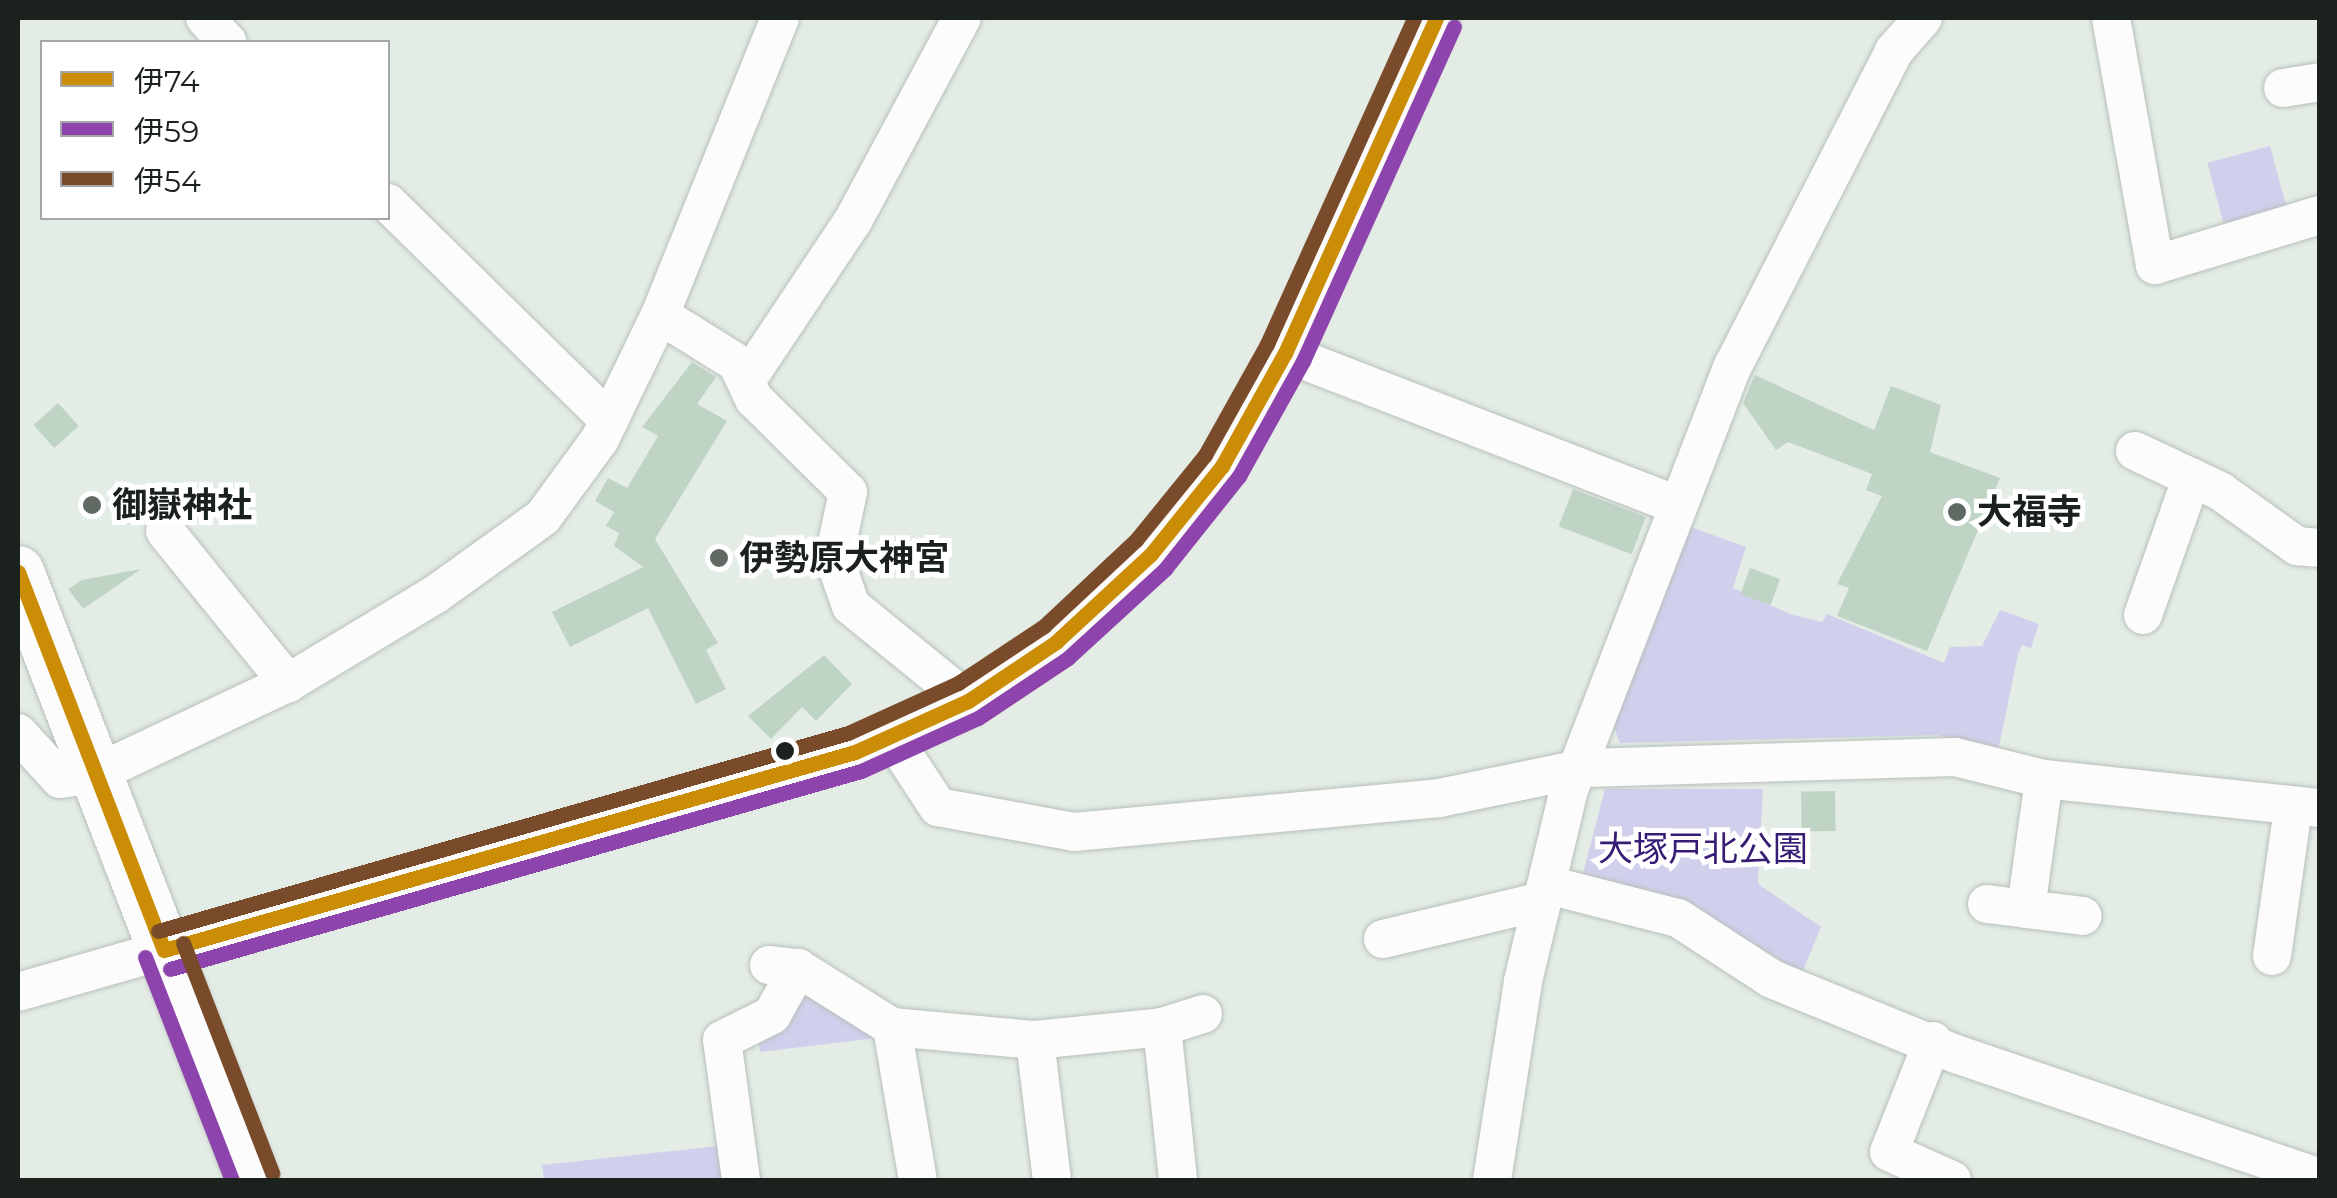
<!DOCTYPE html>
<html>
<head>
<meta charset="utf-8">
<style>
  body { margin:0 }
  #map { position:relative; width:2337px; height:1198px; overflow:hidden; background:#e3ede5; font-family:Montserrat,"Noto Sans JP",sans-serif }
  div>[style] { position:absolute }
  .green>* { inset:0; background:#d0d0ed; transform-origin:0 0 }
  .building>* { inset:0; background:#c0d4c6; transform-origin:0 0 }
  .roads { filter:drop-shadow(0 0 2px #b8bfb9) drop-shadow(0 0 2px #b8bfb9) }
  .minor>* { height:38px; margin:-19px; padding:0 19px; transform-origin:19px; border-radius:19px; background:#fbfcfb }
  .major>* { height:45px; margin:-22.5px; padding:0 22.5px; transform-origin:22.5px; border-radius:22.5px; background:#fbfcfb }
  .highway>* { height:52px; margin:-26px; padding:0 26px; transform-origin:26px; border-radius:26px; background:#fbfcfb }
  .bus-1>* { height:15px; margin:-7.5px; padding:0 7.5px; transform-origin:7.5px; border-radius:7.5px; background:#cb8c06 }
  .bus-2>* { height:15px; margin:-7.5px; padding:0 7.5px; transform-origin:7.5px; border-radius:7.5px; background:#8e44ad }
  .bus-3>* { height:15px; margin:-7.5px; padding:0 7.5px; transform-origin:7.5px; border-radius:7.5px; background:#7a4b2a }
  .dots>* { width:28px; height:28px; translate:-50% -50%; box-sizing:border-box; border:5px solid #fff; border-radius:50% }
  span { translate:-50% -50%; white-space:nowrap; text-align:center; line-height:1.15; -webkit-text-stroke:10px #fff; paint-order:stroke }
  .poi-label { font-size:35px; color:#1b221d; font-weight:700 }
  .left { translate:0 -50%; text-align:left }
  .park-label { font-size:35px; color:#371c75 }
  .frame { position:absolute; inset:0; border:20px solid #1b221d; pointer-events:none }
  .legend { position:absolute; left:40px; top:40px; width:350px; height:180px; box-sizing:border-box; background:#fff; border:2px solid #a4a7a5; margin:0; padding:12px 18px; list-style:none; font-size:30px; color:#1b221d }
  .legend li { display:flex; align-items:center; gap:20px; height:50px }
  .legend b { width:50px; border:2px solid #a4a7a5 }
</style>
</head>
<body>
<div id="map">
  <div class="green">
    <div style="left:2270px;top:146px;width:65px;height:65px;rotate:75deg"></div>
    <div style="clip-path:polygon(1677px 522px,1746px 547px,1733px 588px,1790px 614px,1822px 622px,1827px 614px,1944px 663px,1950px 647px,1982px 646px,2000px 610px,2039px 624px,2031px 648px,2022px 645px,2018px 655px,1998px 751px,1938px 735px,1620px 743px,1612px 722px)"></div>
    <div style="clip-path:polygon(1605px 789px,1763px 789px,1758px 884px,1821px 927px,1802px 973px,1699px 911px,1581px 881px)"></div>
    <div style="clip-path:polygon(812px 989px,877px 1038px,760px 1052px,758px 1039px)"></div>
    <div style="clip-path:polygon(718px 1146px,722px 1180px,544px 1180px,542px 1165px)"></div>
  </div>
  <div class="building">
    <div style="clip-path:polygon(692px 362px,716px 377px,697px 404px,727px 421px,655px 539px,718px 643px,706px 650px,726px 689px,696px 704px,648px 608px,570px 647px,552px 612px,643px 567px,614px 546px,619px 533px,606px 526px,614px 512px,595px 501px,608px 478px,627px 488px,658px 436px,642px 427px)"></div>
    <div style="clip-path:polygon(1755px 375px,1874px 430px,1891px 386px,1941px 405px,1930px 452px,2000px 478px,1927px 651px,1837px 616px,1849px 588px,1837px 584px,1882px 496px,1866px 490px,1872px 474px,1788px 442px,1776px 450px,1743px 403px)"></div>
    <div style="left:58px;top:403px;width:31px;height:33px;rotate:48deg"></div>
    <div style="left:1573px;top:489px;width:78px;height:40px;rotate:21deg"></div>
    <div style="left:1750px;top:568px;width:32px;height:28px;rotate:20deg"></div>
    <div style="clip-path:polygon(141px 569px,83px 609px,68px 589px,82px 580px)"></div>
    <div style="clip-path:polygon(824px 655px,852px 684px,816px 721px,802px 707px,771px 739px,748px 716px)"></div>
    <div style="left:1835px;top:791px;width:40px;height:34px;rotate:89deg"></div>
  </div>
  <div class="roads">
    <div class="minor">
      <div style="left:205px;top:18px;width:33px;rotate:47deg"></div>
      <div style="left:2111px;top:18px;width:251px;rotate:79.9deg"></div>
      <div style="left:2155px;top:265px;width:172px;rotate:-16.9deg"></div>
      <div style="left:2283px;top:88px;width:37px;rotate:-9deg"></div>
      <div style="left:388px;top:203px;width:310px;rotate:44.5deg"></div>
      <div style="left:660px;top:315px;width:320px;rotate:-68deg"></div>
      <div style="left:1285px;top:353px;width:420px;rotate:21.2deg"></div>
      <div style="left:748px;top:378px;width:191px;rotate:-56.3deg"></div>
      <div style="left:854px;top:219px;width:228px;rotate:-61.8deg"></div>
      <div style="left:2135px;top:451px;width:94px;rotate:25.2deg"></div>
      <div style="left:2220px;top:491px;width:95px;rotate:35.5deg"></div>
      <div style="left:2297px;top:546px;width:23px;rotate:5deg"></div>
      <div style="left:165px;top:531px;width:196px;rotate:51deg"></div>
      <div style="left:2143px;top:615px;width:146px;rotate:-70.5deg"></div>
      <div style="left:18px;top:733px;width:62px;rotate:47.6deg"></div>
      <div style="left:60px;top:779px;width:33px;rotate:-7deg"></div>
      <div style="left:93px;top:775px;width:216px;rotate:-25.3deg"></div>
      <div style="left:288px;top:683px;width:173px;rotate:-31deg"></div>
      <div style="left:436px;top:594px;width:132px;rotate:-35.7deg"></div>
      <div style="left:543px;top:517px;width:97px;rotate:-53.8deg"></div>
      <div style="left:600px;top:439px;width:138px;rotate:-64.2deg"></div>
      <div style="left:660px;top:315px;width:91px;rotate:31.9deg"></div>
      <div style="left:737px;top:363px;width:40px;rotate:65deg"></div>
      <div style="left:754px;top:399px;width:132px;rotate:44.7deg"></div>
      <div style="left:848px;top:492px;width:67px;rotate:102deg"></div>
      <div style="left:834px;top:558px;width:51px;rotate:70.5deg"></div>
      <div style="left:851px;top:606px;width:151px;rotate:39.1deg"></div>
      <div style="left:892px;top:737px;width:84px;rotate:56.7deg"></div>
      <div style="left:938px;top:807px;width:138px;rotate:10.4deg"></div>
      <div style="left:1074px;top:832px;width:367px;rotate:-5.3deg"></div>
      <div style="left:1439px;top:798px;width:149px;rotate:-11.6deg"></div>
      <div style="left:1585px;top:768px;width:370px;rotate:-1.7deg"></div>
      <div style="left:1955px;top:757px;width:92px;rotate:13.9deg"></div>
      <div style="left:2044px;top:779px;width:278px;rotate:6deg"></div>
      <div style="left:1552px;top:886px;width:130px;rotate:14.3deg"></div>
      <div style="left:1678px;top:918px;width:112px;rotate:33deg"></div>
      <div style="left:1772px;top:979px;width:199px;rotate:22.2deg"></div>
      <div style="left:1956px;top:1054px;width:385px;rotate:18.8deg"></div>
      <div style="left:1987px;top:904px;width:39px;rotate:7deg"></div>
      <div style="left:2026px;top:909px;width:131px;rotate:-82.1deg"></div>
      <div style="left:2026px;top:909px;width:57px;rotate:7deg"></div>
      <div style="left:1383px;top:939px;width:163px;rotate:-13.4deg"></div>
      <div style="left:2272px;top:956px;width:148px;rotate:-81.9deg"></div>
      <div style="left:769px;top:965px;width:29px;rotate:6deg"></div>
      <div style="left:798px;top:968px;width:111px;rotate:32.1deg"></div>
      <div style="left:892px;top:1027px;width:144px;rotate:5.2deg"></div>
      <div style="left:1035px;top:1040px;width:128px;rotate:-5.8deg"></div>
      <div style="left:1162px;top:1027px;width:43px;rotate:-17.6deg"></div>
      <div style="left:18px;top:992px;width:152px;rotate:-16deg"></div>
      <div style="left:892px;top:1027px;width:155px;rotate:80.4deg"></div>
      <div style="left:1162px;top:1027px;width:154px;rotate:84deg"></div>
      <div style="left:1035px;top:1040px;width:141px;rotate:83.1deg"></div>
      <div style="left:1933px;top:1041px;width:119px;rotate:111.6deg"></div>
      <div style="left:1889px;top:1152px;width:69px;rotate:24deg"></div>
      <div style="left:741px;top:1180px;width:141px;rotate:-97.7deg"></div>
      <div style="left:722px;top:1040px;width:56px;rotate:-26.6deg"></div>
      <div style="left:772px;top:1015px;width:54px;rotate:-61deg"></div>
      <div style="left:1492px;top:1180px;width:201px;rotate:-81.1deg"></div>
      <div style="left:1523px;top:981px;width:196px;rotate:-76.5deg"></div>
      <div style="left:1569px;top:790px;width:455px;rotate:-68.9deg"></div>
      <div style="left:1733px;top:366px;width:354px;rotate:-62.9deg"></div>
      <div style="left:1894px;top:51px;width:44px;rotate:-48.7deg"></div>
    </div>
    <div class="major">
      <div style="left:164px;top:950px;width:719px;rotate:-15.99deg"></div>
      <div style="left:855px;top:752px;width:124px;rotate:-24.3deg"></div>
      <div style="left:968px;top:701px;width:106px;rotate:-33.8deg"></div>
      <div style="left:1056px;top:642px;width:129px;rotate:-42.8deg"></div>
      <div style="left:1151px;top:554px;width:113px;rotate:-51.1deg"></div>
      <div style="left:1222px;top:466px;width:129px;rotate:-60.9deg"></div>
      <div style="left:1285px;top:353px;width:367px;rotate:-65.7deg"></div>
    </div>
    <div class="highway">
      <div style="left:18px;top:572px;width:652px;rotate:68.87deg"></div>
    </div>
  </div>
  <div class="bus-1">
    <div style="left:18px;top:572px;width:405px;rotate:68.9deg"></div>
    <div style="left:164px;top:950px;width:719px;rotate:-15.99deg"></div>
    <div style="left:855px;top:752px;width:124px;rotate:-24.3deg"></div>
    <div style="left:968px;top:701px;width:106px;rotate:-33.8deg"></div>
    <div style="left:1056px;top:642px;width:129px;rotate:-42.8deg"></div>
    <div style="left:1151px;top:554px;width:113px;rotate:-51.1deg"></div>
    <div style="left:1222px;top:466px;width:129px;rotate:-60.9deg"></div>
    <div style="left:1285px;top:353px;width:367px;rotate:-65.7deg"></div>
  </div>
  <div class="bus-2">
    <div style="left:145px;top:957px;width:239px;rotate:68.7deg"></div>
    <div style="left:170px;top:969px;width:719px;rotate:-15.99deg"></div>
    <div style="left:861px;top:771px;width:128px;rotate:-24.4deg"></div>
    <div style="left:978px;top:718px;width:108px;rotate:-33.7deg"></div>
    <div style="left:1068px;top:658px;width:132px;rotate:-42.5deg"></div>
    <div style="left:1165px;top:569px;width:119px;rotate:-51.5deg"></div>
    <div style="left:1239px;top:476px;width:132px;rotate:-60.9deg"></div>
    <div style="left:1303px;top:361px;width:367px;rotate:-65.7deg"></div>
  </div>
  <div class="bus-3">
    <div style="left:158px;top:931px;width:718px;rotate:-16.01deg"></div>
    <div style="left:848px;top:733px;width:121px;rotate:-24.4deg"></div>
    <div style="left:958px;top:683px;width:103px;rotate:-33.5deg"></div>
    <div style="left:1044px;top:626px;width:126px;rotate:-43.1deg"></div>
    <div style="left:1136px;top:540px;width:109px;rotate:-50.9deg"></div>
    <div style="left:1205px;top:455px;width:127px;rotate:-60.8deg"></div>
    <div style="left:1267px;top:344px;width:358px;rotate:-65.7deg"></div>
    <div style="left:183px;top:943px;width:247px;rotate:68.8deg"></div>
  </div>
  <div class="dots">
    <div style="left:92px;top:505px;background:#616963"></div>
    <div style="left:1957px;top:512px;background:#616963"></div>
    <div style="left:719px;top:558px;background:#616963"></div>
    <div style="left:785px;top:751px;background:#1b221d"></div>
  </div>
  <div class="poi-label">
    <span class="left" style="left:112px;top:505px">御嶽神社</span>
    <span class="left" style="left:1977px;top:512px">大福寺</span>
    <span class="left" style="left:739px;top:558px">伊勢原大神宮</span>
  </div>
  <div class="park-label">
    <span style="left:1703px;top:849px">大塚戸北公園</span>
  </div>
  <div class="frame"></div>
  <ul class="legend">
  <li><b style="height:12px;background:#cb8c06"></b>伊74</li>
  <li><b style="height:12px;background:#8e44ad"></b>伊59</li>
  <li><b style="height:12px;background:#7a4b2a"></b>伊54</li>
  </ul>
</div>
</body>
</html>
